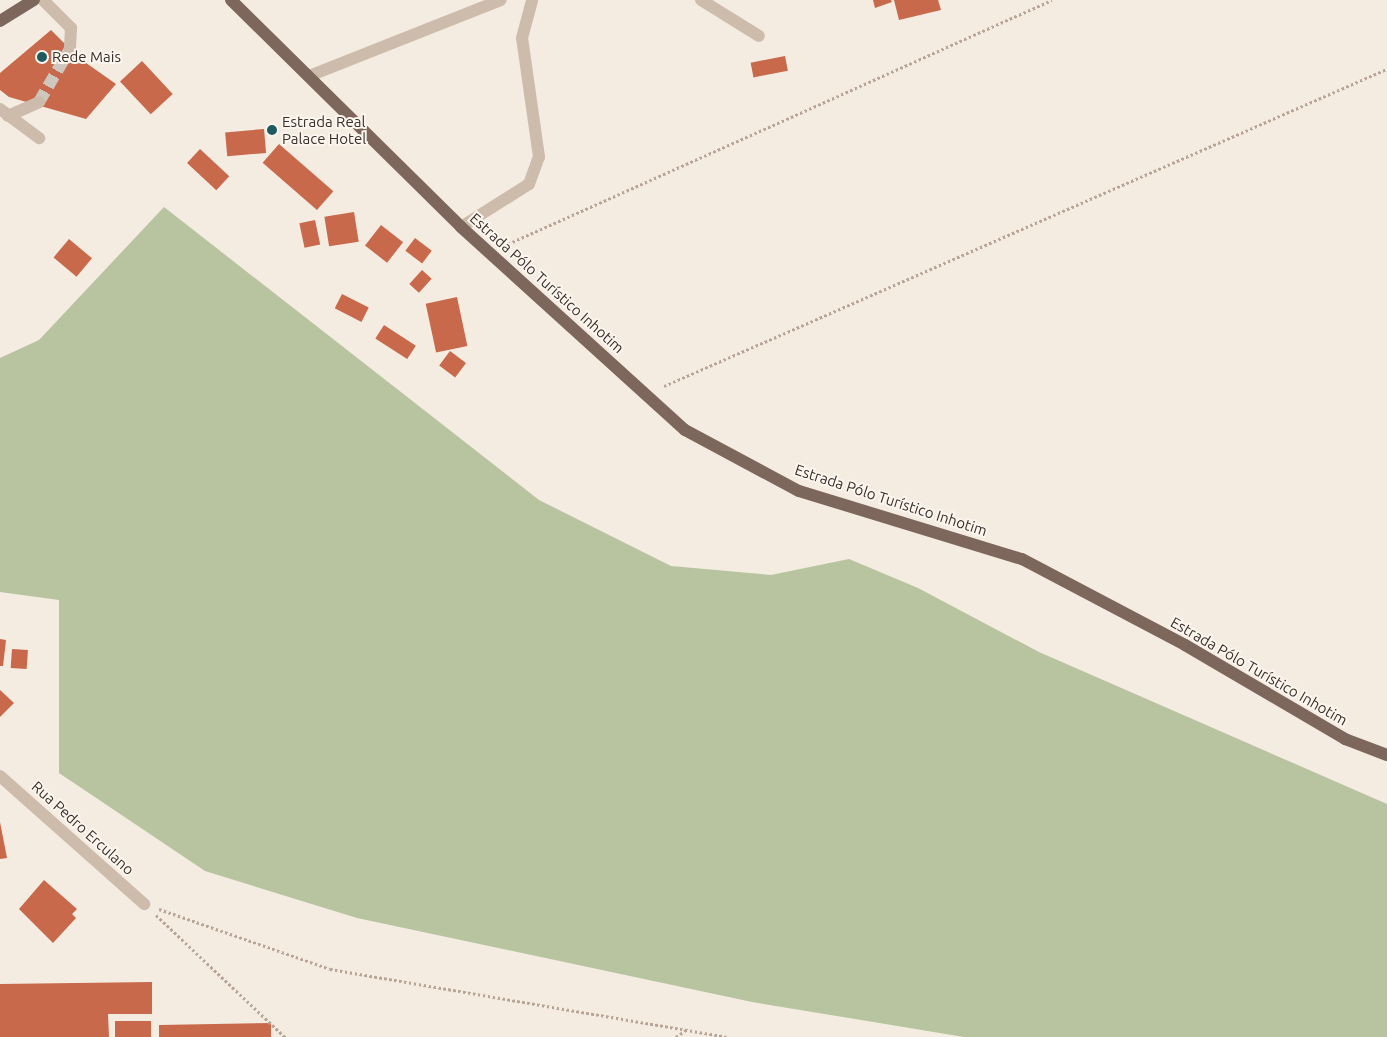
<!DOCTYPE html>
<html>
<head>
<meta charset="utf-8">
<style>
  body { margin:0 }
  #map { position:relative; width:1387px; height:1037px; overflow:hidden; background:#f4ebe1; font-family:Ubuntu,sans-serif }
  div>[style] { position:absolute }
  .green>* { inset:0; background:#b8c4a0 }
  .building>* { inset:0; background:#c8694b; transform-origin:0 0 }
  .minor-tunnel>* { height:12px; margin-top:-6px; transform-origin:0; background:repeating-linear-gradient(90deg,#cfc6bd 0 12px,transparent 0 18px) }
  .path>* { height:3px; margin-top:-1.5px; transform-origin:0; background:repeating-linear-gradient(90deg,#b9a596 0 2.5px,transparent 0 5px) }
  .minor>* { height:12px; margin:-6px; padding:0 6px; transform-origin:6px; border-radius:6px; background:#cdbbac }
  .major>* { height:12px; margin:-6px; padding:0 6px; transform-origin:6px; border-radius:6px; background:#7d675c }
  .dots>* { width:14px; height:14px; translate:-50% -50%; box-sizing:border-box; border:2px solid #fbf5ee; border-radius:50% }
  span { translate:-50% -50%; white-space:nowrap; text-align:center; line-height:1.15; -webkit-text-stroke:4px #fbf5ee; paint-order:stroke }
  .poi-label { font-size:15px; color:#3b302b }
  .left { translate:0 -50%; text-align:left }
  .street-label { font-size:15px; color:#3b302b }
</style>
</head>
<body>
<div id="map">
  <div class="green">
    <div style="clip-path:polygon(164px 207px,539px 500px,671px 566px,771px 575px,849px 559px,918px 588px,1039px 652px,1387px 804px,1387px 1037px,964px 1037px,752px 1002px,357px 918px,205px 871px,59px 773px,59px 600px,0 592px,0 358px,39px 340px)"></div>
  </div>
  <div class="building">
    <div style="clip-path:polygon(873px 0,891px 0,892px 2px,875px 8px)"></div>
    <div style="clip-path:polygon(894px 0,938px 0,941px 10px,899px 20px)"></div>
    <div style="clip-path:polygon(51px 30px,79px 58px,116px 84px,86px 119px,9px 97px,0 90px,0 73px)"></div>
    <div style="left:785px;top:56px;width:15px;height:35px;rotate:79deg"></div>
    <div style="left:142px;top:61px;width:45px;height:30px;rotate:47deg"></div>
    <div style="left:264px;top:129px;width:24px;height:39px;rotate:85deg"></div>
    <div style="left:279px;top:144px;width:72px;height:25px;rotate:41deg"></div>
    <div style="left:200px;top:149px;width:40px;height:19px;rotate:43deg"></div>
    <div style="left:354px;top:212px;width:30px;height:30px;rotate:81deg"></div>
    <div style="left:315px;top:220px;width:25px;height:16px;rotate:78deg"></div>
    <div style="left:381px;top:225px;width:28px;height:26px;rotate:38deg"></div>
    <div style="left:415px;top:238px;width:21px;height:16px;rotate:37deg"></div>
    <div style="left:69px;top:239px;width:30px;height:24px;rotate:40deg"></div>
    <div style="left:422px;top:270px;width:13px;height:19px;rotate:42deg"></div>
    <div style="left:342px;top:294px;width:30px;height:16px;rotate:27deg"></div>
    <div style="left:457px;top:297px;width:50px;height:32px;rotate:78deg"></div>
    <div style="left:384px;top:325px;width:38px;height:16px;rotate:33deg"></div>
    <div style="left:450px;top:351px;width:20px;height:18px;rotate:37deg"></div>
    <div style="clip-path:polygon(0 639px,6px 640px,3px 666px,0 666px)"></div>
    <div style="left:12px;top:649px;width:16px;height:19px;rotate:4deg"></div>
    <div style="clip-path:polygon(0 690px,14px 703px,0 717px)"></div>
    <div style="clip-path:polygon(0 822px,7px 858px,0 859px)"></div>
    <div style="clip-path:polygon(44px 880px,77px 909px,72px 914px,76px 918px,53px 943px,19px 909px)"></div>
    <div style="clip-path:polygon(152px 982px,152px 1014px,108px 1014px,109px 1037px,0 1037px,0 984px)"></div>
    <div style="left:151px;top:1021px;width:16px;height:36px;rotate:90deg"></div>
    <div style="clip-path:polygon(271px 1023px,271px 1037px,159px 1037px,159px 1025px)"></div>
  </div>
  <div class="minor-tunnel">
    <div style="left:39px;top:102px;width:61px;rotate:-59.7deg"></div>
  </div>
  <div class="path">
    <div style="left:508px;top:244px;width:596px;rotate:-24.16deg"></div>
    <div style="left:664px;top:386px;width:789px;rotate:-23.68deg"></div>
    <div style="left:159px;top:909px;width:181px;rotate:19.3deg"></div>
    <div style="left:330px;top:969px;width:402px;rotate:9.7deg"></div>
    <div style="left:156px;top:915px;width:178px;rotate:43.4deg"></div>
    <div style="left:676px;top:1037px;width:12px;rotate:-35deg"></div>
  </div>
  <div class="minor">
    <div style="left:43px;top:0;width:40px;rotate:45deg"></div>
    <div style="left:71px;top:28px;width:21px;rotate:93deg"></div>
    <div style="left:701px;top:0;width:68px;rotate:31.8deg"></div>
    <div style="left:309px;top:76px;width:206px;rotate:-21.6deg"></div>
    <div style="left:0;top:109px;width:49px;rotate:36.6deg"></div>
    <div style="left:8px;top:116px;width:34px;rotate:-24deg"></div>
    <div style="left:461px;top:227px;width:80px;rotate:-32.3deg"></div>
    <div style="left:529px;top:184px;width:29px;rotate:-70deg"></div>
    <div style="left:539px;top:157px;width:120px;rotate:-98.1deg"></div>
    <div style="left:522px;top:38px;width:39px;rotate:-75deg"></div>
    <div style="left:0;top:776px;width:193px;rotate:41.6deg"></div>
  </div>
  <div class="major">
    <div style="left:231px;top:0;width:323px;rotate:44.6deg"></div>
    <div style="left:461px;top:227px;width:302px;rotate:42.2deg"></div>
    <div style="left:685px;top:430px;width:129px;rotate:28.2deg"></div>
    <div style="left:799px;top:491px;width:233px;rotate:17deg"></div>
    <div style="left:1022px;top:559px;width:184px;rotate:27.8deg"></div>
    <div style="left:1185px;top:645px;width:186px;rotate:30.4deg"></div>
    <div style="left:1345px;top:739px;width:45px;rotate:20.9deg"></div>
    <div style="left:0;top:21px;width:40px;rotate:-32deg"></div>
  </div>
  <div class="dots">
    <div style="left:42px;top:57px;background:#1f5a5e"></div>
    <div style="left:272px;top:130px;background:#1f5a5e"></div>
  </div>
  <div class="poi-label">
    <span class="left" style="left:52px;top:57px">Rede Mais</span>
    <span class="left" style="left:282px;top:130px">Estrada Real<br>Palace Hotel</span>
  </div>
  <div class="street-label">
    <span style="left:547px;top:283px;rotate:42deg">Estrada Pólo Turístico Inhotim</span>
    <span style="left:891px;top:500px;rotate:18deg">Estrada Pólo Turístico Inhotim</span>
    <span style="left:1259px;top:671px;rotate:30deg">Estrada Pólo Turístico Inhotim</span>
    <span style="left:83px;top:828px;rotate:42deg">Rua Pedro Erculano</span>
  </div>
</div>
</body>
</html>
